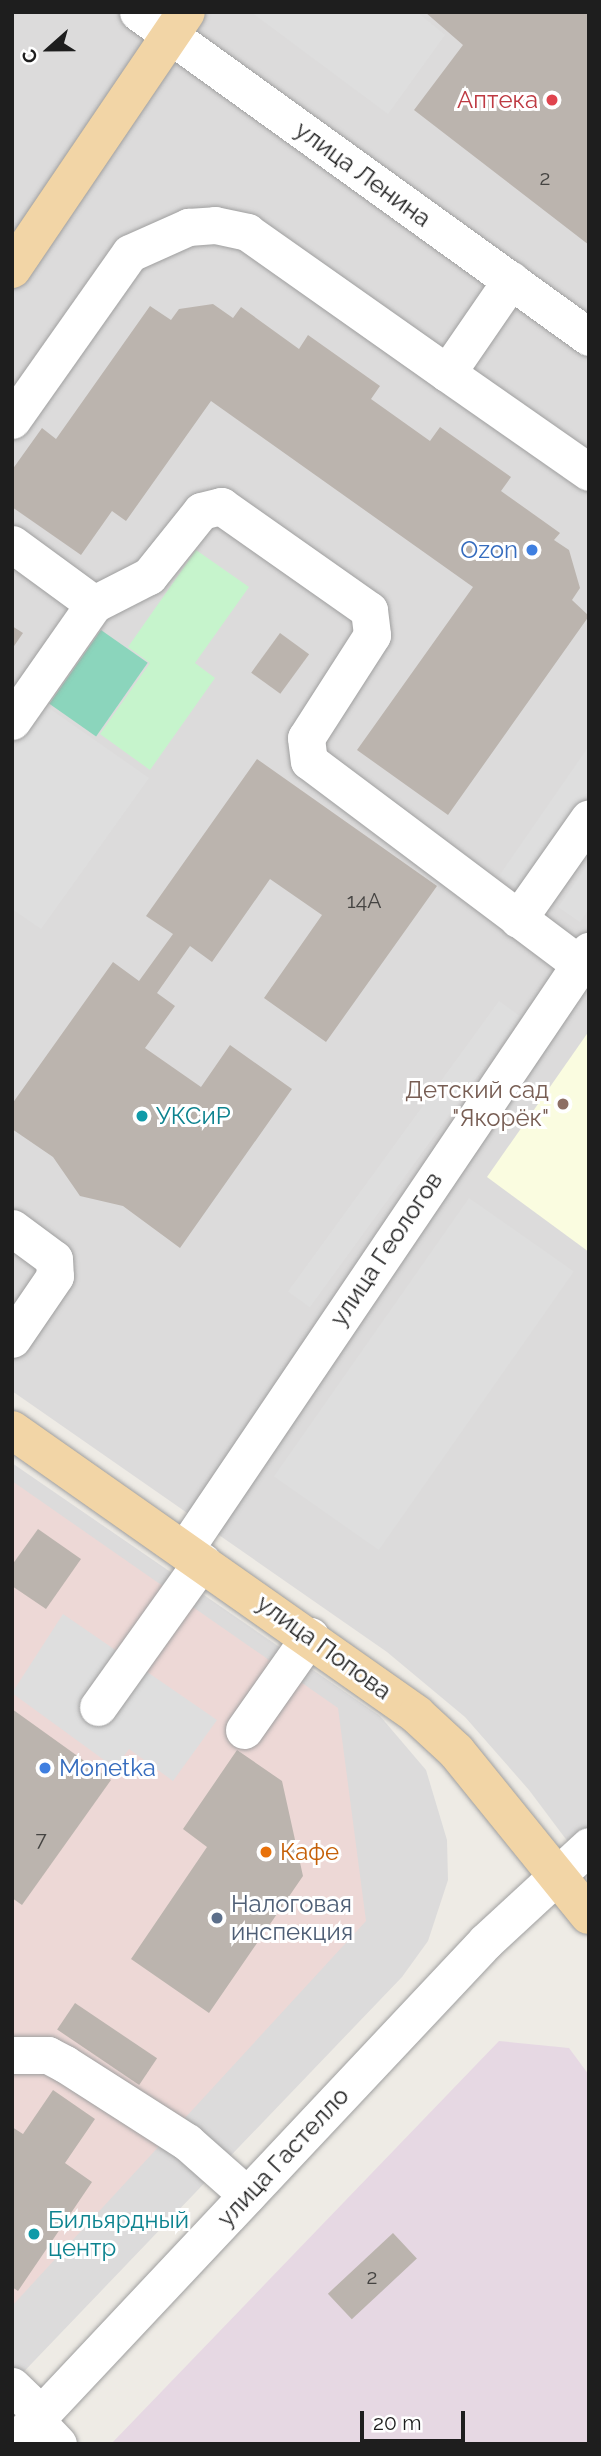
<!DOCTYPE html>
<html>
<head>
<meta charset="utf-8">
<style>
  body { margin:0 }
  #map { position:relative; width:601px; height:2456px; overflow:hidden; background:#eeebe5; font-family:Raleway,sans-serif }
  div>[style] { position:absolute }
  .residential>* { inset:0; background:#dcdbdb }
  .commercial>* { inset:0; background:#edd8d6 }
  .industrial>* { inset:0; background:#e6d8e3 }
  .education>* { inset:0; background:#fafce0 }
  .park>* { inset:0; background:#c6f4cc }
  .pitch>* { inset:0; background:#8bd5bc; transform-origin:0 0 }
  .parking>* { inset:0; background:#dedede; transform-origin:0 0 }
  .building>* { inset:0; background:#bbb4ae; transform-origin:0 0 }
  .roads { filter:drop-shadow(0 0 2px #9f9f9f) drop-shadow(0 0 2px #9f9f9f) }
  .minor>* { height:37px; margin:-18.5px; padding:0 18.5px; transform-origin:18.5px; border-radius:18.5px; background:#fff }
  .major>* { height:38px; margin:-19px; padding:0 19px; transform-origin:19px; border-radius:19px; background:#f2d5a6 }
  .dots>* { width:19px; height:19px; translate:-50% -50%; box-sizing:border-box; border:4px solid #fff; border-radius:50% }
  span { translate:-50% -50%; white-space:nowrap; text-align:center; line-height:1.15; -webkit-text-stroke:6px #fff; paint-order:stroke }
  .number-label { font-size:21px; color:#454442 }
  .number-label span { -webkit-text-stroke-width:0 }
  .health-label { font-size:24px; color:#be3a42 }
  .right { translate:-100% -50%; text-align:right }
  .street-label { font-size:24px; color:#1e1e1e }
  .shop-label { font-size:24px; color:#366cbe }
  .left { translate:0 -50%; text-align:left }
  .education-label { font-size:24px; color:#785e54 }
  .culture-label { font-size:24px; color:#0d838f }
  .food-label { font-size:24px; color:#c56008 }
  .service-label { font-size:24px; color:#4e5e75 }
  .frame { position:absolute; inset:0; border:14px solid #1e1e1e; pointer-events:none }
  .north { position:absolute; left:14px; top:14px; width:70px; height:70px; -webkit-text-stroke:5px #fff; paint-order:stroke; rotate:249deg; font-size:19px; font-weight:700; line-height:28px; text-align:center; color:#1e1e1e }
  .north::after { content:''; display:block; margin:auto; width:24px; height:32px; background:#1e1e1e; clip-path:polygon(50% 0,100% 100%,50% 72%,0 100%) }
  .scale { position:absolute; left:360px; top:2411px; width:105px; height:32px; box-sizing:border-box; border:4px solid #1e1e1e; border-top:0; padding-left:9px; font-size:21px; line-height:24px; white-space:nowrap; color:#1e1e1e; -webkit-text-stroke:5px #fff; paint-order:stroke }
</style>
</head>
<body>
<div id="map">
  <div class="residential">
    <div style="clip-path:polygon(12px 12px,589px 12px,589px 1870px,529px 1790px,465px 1717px,387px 1652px,12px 1391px)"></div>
    <div style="clip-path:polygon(12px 1463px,380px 1716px,426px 1770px,447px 1840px,448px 1880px,428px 1941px,402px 1977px,12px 2384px)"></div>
  </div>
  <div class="commercial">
    <div style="clip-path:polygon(12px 1481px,338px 1708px,366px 1921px,12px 2306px)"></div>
  </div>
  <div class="industrial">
    <div style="clip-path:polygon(499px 2041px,569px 2048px,589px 2075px,589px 2444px,111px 2444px)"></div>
  </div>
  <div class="education">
    <div style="clip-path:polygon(589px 1031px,589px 1252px,487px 1177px)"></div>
  </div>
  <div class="park">
    <div style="clip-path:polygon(196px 550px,249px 587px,195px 663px,215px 678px,150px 770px,100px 734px,150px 663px,128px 647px)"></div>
  </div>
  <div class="pitch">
    <div style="left:101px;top:630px;width:57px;height:90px;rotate:35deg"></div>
  </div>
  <div class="parking">
    <div style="clip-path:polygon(251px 12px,417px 12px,445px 35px,388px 114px)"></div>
    <div style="clip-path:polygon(46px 706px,149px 778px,41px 929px,12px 909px,12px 753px)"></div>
    <div style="clip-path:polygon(589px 746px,589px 790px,519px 890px,499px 876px)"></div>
    <div style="clip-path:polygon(589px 862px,589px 909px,580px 922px,558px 907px)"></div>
    <div style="left:499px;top:1001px;width:27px;height:359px;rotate:36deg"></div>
    <div style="left:469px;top:1198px;width:128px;height:340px;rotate:35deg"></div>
    <div style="clip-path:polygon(63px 1614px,217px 1720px,173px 1781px,129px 1749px,115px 1768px,12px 1693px)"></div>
  </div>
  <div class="building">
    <div style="clip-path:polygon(425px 12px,589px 12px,589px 245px,414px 110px,463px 45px)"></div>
    <div style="clip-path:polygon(213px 304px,233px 318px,241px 307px,299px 349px,308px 335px,380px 386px,371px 399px,430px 441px,440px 427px,511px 477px,501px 491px,560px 533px,554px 540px,569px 550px,580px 588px,572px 600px,589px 616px,448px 815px,357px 750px,473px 587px,211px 401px,126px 521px,112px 511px,81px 555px,12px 507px,12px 470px,42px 428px,56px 439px,150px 306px,171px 320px,179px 309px)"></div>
    <div style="clip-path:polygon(12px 626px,23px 633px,12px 649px)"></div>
    <div style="left:280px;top:633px;width:36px;height:49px;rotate:36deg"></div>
    <div style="clip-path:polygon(257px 759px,437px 886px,326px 1042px,264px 998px,322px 915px,270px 879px,212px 962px,190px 946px,157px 993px,175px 1006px,145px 1048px,201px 1087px,230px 1045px,292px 1089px,180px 1248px,123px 1206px,80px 1196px,53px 1157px,12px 1129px,12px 1104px,113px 962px,139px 981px,173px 934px,146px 916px)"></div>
    <div style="clip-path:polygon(38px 1529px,81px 1559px,46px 1609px,12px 1586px,12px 1565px)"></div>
    <div style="clip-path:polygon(12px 1709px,111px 1780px,22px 1905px,12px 1898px)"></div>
    <div style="clip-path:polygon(237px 1750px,282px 1781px,303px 1876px,209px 2013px,131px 1959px,207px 1847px,183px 1829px)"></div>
    <div style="left:75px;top:2003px;width:99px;height:32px;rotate:34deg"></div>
    <div style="clip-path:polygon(53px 2090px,95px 2119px,65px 2163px,92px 2182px,18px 2291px,12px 2287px,12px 2127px,23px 2134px)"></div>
    <div style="left:393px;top:2233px;width:35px;height:89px;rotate:47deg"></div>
  </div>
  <div class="roads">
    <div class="minor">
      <div style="left:138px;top:12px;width:556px;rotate:35.78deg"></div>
      <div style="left:447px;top:373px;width:173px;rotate:34.9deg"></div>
      <div style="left:12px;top:420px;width:204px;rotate:-54.8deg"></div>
      <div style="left:130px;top:253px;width:64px;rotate:-24.1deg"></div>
      <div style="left:188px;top:227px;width:27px;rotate:-4deg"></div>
      <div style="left:215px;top:225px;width:33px;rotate:12deg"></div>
      <div style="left:247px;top:232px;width:245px;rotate:35.2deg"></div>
      <div style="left:447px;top:373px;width:113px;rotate:-55.5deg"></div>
      <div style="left:12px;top:544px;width:102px;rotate:36.2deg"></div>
      <div style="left:94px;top:604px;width:62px;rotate:-27deg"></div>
      <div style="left:149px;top:576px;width:83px;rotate:-51.3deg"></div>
      <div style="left:201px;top:511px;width:21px;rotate:-14deg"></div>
      <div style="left:221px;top:506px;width:181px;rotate:35.1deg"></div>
      <div style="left:369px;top:610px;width:25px;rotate:83deg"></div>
      <div style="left:372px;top:635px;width:122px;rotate:122.7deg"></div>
      <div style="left:306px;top:738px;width:23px;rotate:83deg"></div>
      <div style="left:309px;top:761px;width:338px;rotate:36.9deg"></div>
      <div style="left:12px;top:721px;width:143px;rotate:-55deg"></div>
      <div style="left:518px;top:919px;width:123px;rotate:-54.9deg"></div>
      <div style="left:12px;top:1228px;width:52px;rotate:36.4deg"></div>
      <div style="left:54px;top:1259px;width:17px;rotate:87deg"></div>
      <div style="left:55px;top:1276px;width:76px;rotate:124.3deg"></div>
      <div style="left:185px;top:1549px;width:722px;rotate:-55.96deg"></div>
      <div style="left:98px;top:1707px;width:179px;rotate:-54.5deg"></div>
      <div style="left:244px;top:1730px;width:115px;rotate:-54.9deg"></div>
      <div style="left:12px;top:2055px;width:36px"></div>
      <div style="left:48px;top:2055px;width:19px;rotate:28deg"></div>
      <div style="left:65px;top:2064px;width:145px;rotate:32.6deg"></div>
      <div style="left:187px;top:2142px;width:80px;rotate:41.5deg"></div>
      <div style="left:12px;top:2386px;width:40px;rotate:44deg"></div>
      <div style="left:35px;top:2420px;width:33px;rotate:46deg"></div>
      <div style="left:13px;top:2444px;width:690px;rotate:-46.76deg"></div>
      <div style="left:486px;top:1941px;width:140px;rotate:-42.7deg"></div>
    </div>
    <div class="major">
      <div style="left:12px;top:269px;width:310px;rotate:-55.9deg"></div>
      <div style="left:12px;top:1430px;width:495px;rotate:35.1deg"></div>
      <div style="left:417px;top:1715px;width:53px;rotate:42.7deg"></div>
      <div style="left:456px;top:1751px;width:211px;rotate:51deg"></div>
    </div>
  </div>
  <div class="dots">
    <div style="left:552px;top:100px;background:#e0444e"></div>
    <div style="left:532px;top:550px;background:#3f7fe0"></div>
    <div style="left:563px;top:1104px;background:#8d6e63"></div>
    <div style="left:142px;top:1116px;background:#0f9aa8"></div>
    <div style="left:45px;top:1768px;background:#3f7fe0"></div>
    <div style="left:266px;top:1852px;background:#e8710a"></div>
    <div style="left:217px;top:1918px;background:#5c6f8a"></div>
    <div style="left:34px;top:2234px;background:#0f9aa8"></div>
  </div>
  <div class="number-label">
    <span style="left:545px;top:178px">2</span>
    <span style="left:364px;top:901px">14А</span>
    <span style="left:41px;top:1839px">7</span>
    <span style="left:372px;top:2277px">2</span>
  </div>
  <div class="health-label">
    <span class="right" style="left:538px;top:100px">Аптека</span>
  </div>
  <div class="street-label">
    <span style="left:363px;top:174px;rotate:36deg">улица Ленина</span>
    <span style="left:386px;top:1249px;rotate:-56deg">улица Геологов</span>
    <span style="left:324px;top:1647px;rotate:36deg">улица Попова</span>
    <span style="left:283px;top:2157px;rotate:-47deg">улица Гастелло</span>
  </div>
  <div class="shop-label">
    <span class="right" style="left:518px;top:550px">Ozon</span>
    <span class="left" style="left:59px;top:1768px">Monetka</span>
  </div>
  <div class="education-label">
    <span class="right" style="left:549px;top:1104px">Детский сад<br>"Якорёк"</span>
  </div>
  <div class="culture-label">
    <span class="left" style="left:156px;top:1116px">УКСиР</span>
    <span class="left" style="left:48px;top:2234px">Бильярдный<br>центр</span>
  </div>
  <div class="food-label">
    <span class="left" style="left:280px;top:1852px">Кафе</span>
  </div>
  <div class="service-label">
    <span class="left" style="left:231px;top:1918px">Налоговая<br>инспекция</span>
  </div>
  <div class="frame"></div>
  <div class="north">С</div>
  <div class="scale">20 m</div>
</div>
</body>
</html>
